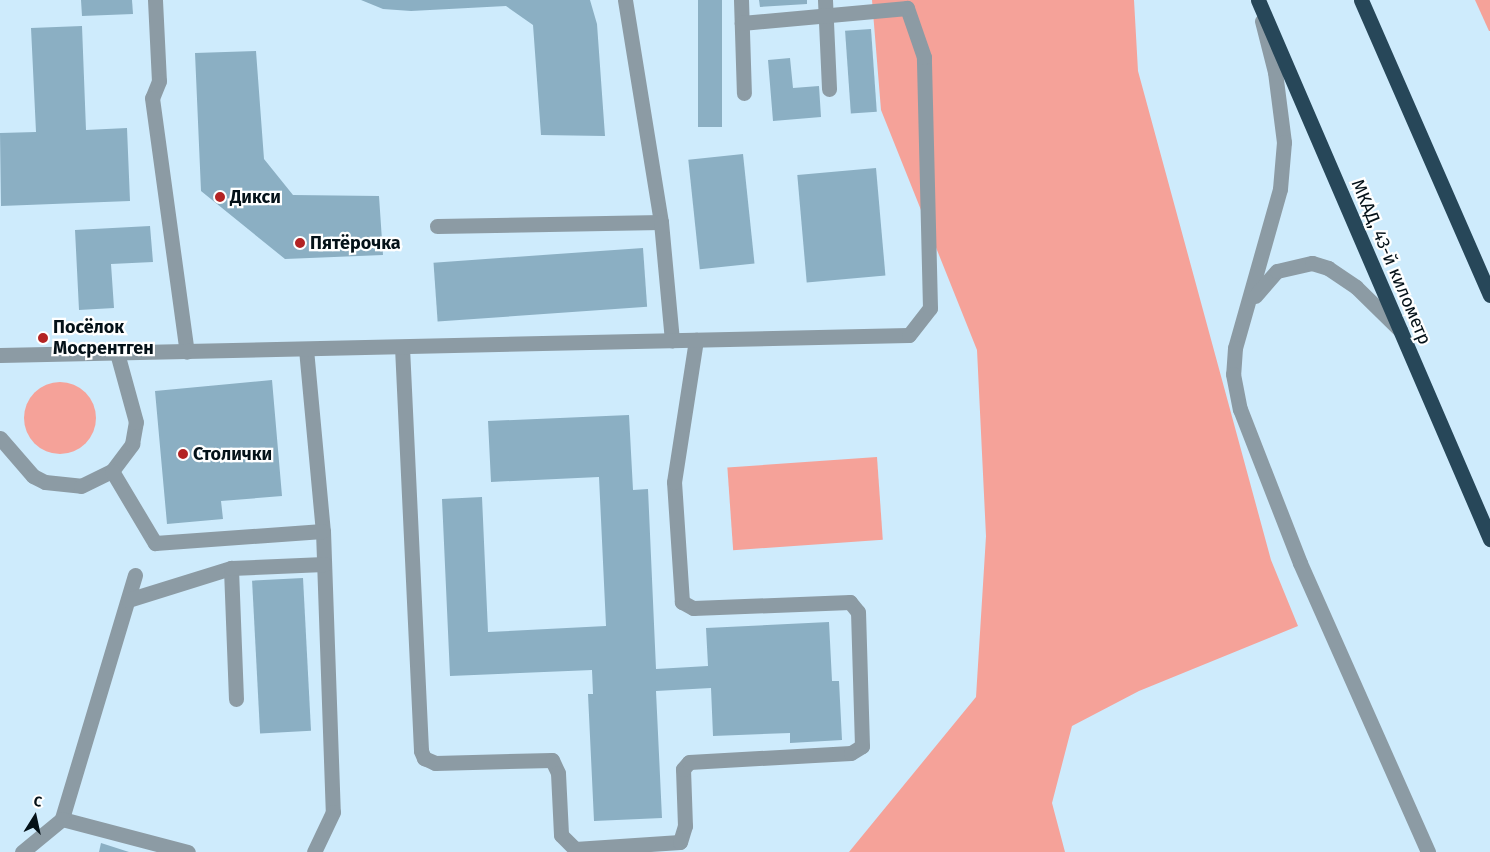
<!DOCTYPE html>
<html>
<head>
<meta charset="utf-8">
<style>
  body { margin:0 }
  #map { position:relative; width:1490px; height:852px; overflow:hidden; background:#ceebfc; font-family:"Fira Sans",sans-serif }
  div>[style] { position:absolute }
  .green>* { inset:0; background:#f5a299; transform-origin:0 0 }
  .round { border-radius:50% }
  .building>* { inset:0; background:#8bafc3; transform-origin:0 0 }
  .minor>* { height:15px; margin:-7.5px; padding:0 7.5px; transform-origin:7.5px; border-radius:7.5px; background:#8c9ba4 }
  .highway>* { height:15px; margin:-7.5px; padding:0 7.5px; transform-origin:7.5px; border-radius:7.5px; background:#274759 }
  .dots>* { width:14px; height:14px; translate:-50% -50%; box-sizing:border-box; border:2px solid #fff; border-radius:50% }
  span { translate:-50% -50%; white-space:nowrap; text-align:center; line-height:1.15; -webkit-text-stroke:4.5px #fff; paint-order:stroke }
  .poi-label { font-size:18px; color:#041118; font-weight:700 }
  .left { translate:0 -50%; text-align:left }
  .street-label { font-size:18px; color:#041118 }
  .north { position:absolute; left:10px; top:792px; width:50px; height:50px; -webkit-text-stroke:4px #fff; paint-order:stroke; rotate:10deg; font-size:14px; font-weight:700; line-height:20px; text-align:center; color:#041118 }
  .north::after { content:''; display:block; margin:auto; width:18px; height:22px; background:#041118; clip-path:polygon(50% 0,100% 100%,50% 72%,0 100%) }
</style>
</head>
<body>
<div id="map">
  <div class="green">
    <div style="clip-path:polygon(872px 0,1134px 0,1138px 71px,1271px 560px,1298px 626px,1139px 691px,1072px 726px,1052px 803px,1065px 852px,849px 852px,976px 697px,986px 536px,977px 350px,881px 110px)"></div>
    <div style="clip-path:polygon(1475px 0,1490px 0,1490px 31px,1489px 31px)"></div>
    <div class="round" style="left:24px;top:382px;width:72px;height:72px"></div>
    <div style="left:877px;top:457px;width:83px;height:150px;rotate:86deg"></div>
  </div>
  <div class="building">
    <div style="clip-path:polygon(81px 0,132px 0,133px 14px,82px 16px)"></div>
    <div style="clip-path:polygon(361px 0,590px 0,597px 24px,605px 136px,541px 135px,533px 25px,506px 6px,411px 11px,383px 9px)"></div>
    <div style="left:698px;top:0;width:24px;height:127px"></div>
    <div style="clip-path:polygon(759px 0,807px 0,807px 4px,760px 7px)"></div>
    <div style="clip-path:polygon(82px 26px,86px 130px,127px 128px,130px 201px,1px 206px,0 133px,36px 132px,31px 28px)"></div>
    <div style="left:871px;top:29px;width:83px;height:26px;rotate:86deg"></div>
    <div style="clip-path:polygon(256px 51px,264px 159px,293px 195px,379px 196px,383px 255px,285px 259px,201px 191px,195px 53px)"></div>
    <div style="clip-path:polygon(790px 58px,793px 88px,819px 86px,821px 117px,773px 121px,768px 60px)"></div>
    <div style="left:743px;top:154px;width:110px;height:55px;rotate:84deg"></div>
    <div style="left:876px;top:168px;width:108px;height:79px;rotate:85deg"></div>
    <div style="clip-path:polygon(150px 226px,153px 262px,111px 264px,114px 308px,79px 310px,75px 230px)"></div>
    <div style="left:643px;top:248px;width:59px;height:210px;rotate:86deg"></div>
    <div style="clip-path:polygon(272px 380px,282px 496px,221px 501px,223px 519px,167px 524px,155px 391px)"></div>
    <div style="clip-path:polygon(629px 415px,633px 490px,648px 489px,656px 669px,708px 666px,706px 628px,829px 622px,832px 681px,839px 681px,842px 740px,790px 743px,790px 733px,713px 736px,711px 688px,656px 691px,662px 818px,594px 821px,588px 694px,593px 694px,592px 670px,450px 676px,442px 499px,482px 497px,488px 632px,606px 626px,599px 477px,491px 482px,488px 421px)"></div>
    <div style="left:303px;top:578px;width:153px;height:51px;rotate:87deg"></div>
    <div style="clip-path:polygon(101px 843px,129px 852px,99px 852px)"></div>
  </div>
  <div class="minor">
    <div style="left:155px;top:0;width:81px;rotate:87.2deg"></div>
    <div style="left:159px;top:81px;width:18px;rotate:112deg"></div>
    <div style="left:152px;top:98px;width:256px;rotate:82.2deg"></div>
    <div style="left:625px;top:0;width:225px;rotate:80.8deg"></div>
    <div style="left:741px;top:0;width:93px;rotate:88.2deg"></div>
    <div style="left:825px;top:0;width:89px;rotate:87.4deg"></div>
    <div style="left:1262px;top:21px;width:53px;rotate:75.7deg"></div>
    <div style="left:1275px;top:72px;width:71px;rotate:82.7deg"></div>
    <div style="left:1284px;top:142px;width:47px;rotate:94.9deg"></div>
    <div style="left:1280px;top:189px;width:165px;rotate:105.8deg"></div>
    <div style="left:1235px;top:348px;width:26px;rotate:94deg"></div>
    <div style="left:1233px;top:374px;width:36px;rotate:79deg"></div>
    <div style="left:1240px;top:409px;width:165px;rotate:68.7deg"></div>
    <div style="left:1300px;top:563px;width:316px;rotate:66.1deg"></div>
    <div style="left:437px;top:226px;width:224px;rotate:-1deg"></div>
    <div style="left:661px;top:222px;width:119px;rotate:84.7deg"></div>
    <div style="left:1255px;top:296px;width:33px;rotate:-49deg"></div>
    <div style="left:1277px;top:271px;width:36px;rotate:-13deg"></div>
    <div style="left:1312px;top:263px;width:17px;rotate:17deg"></div>
    <div style="left:1328px;top:268px;width:34px;rotate:34deg"></div>
    <div style="left:1356px;top:287px;width:62px;rotate:44.3deg"></div>
    <div style="left:402px;top:347px;width:404px;rotate:87.3deg"></div>
    <div style="left:421px;top:751px;width:8px;rotate:67deg"></div>
    <div style="left:424px;top:758px;width:12px;rotate:24deg"></div>
    <div style="left:435px;top:763px;width:117px;rotate:-1.5deg"></div>
    <div style="left:552px;top:760px;width:14px;rotate:65deg"></div>
    <div style="left:558px;top:773px;width:62px;rotate:87.2deg"></div>
    <div style="left:561px;top:835px;width:20px;rotate:45deg"></div>
    <div style="left:575px;top:849px;width:105px;rotate:-3.8deg"></div>
    <div style="left:680px;top:842px;width:17px;rotate:-73deg"></div>
    <div style="left:685px;top:826px;width:57px;rotate:-92deg"></div>
    <div style="left:683px;top:769px;width:9px;rotate:-49deg"></div>
    <div style="left:689px;top:762px;width:162px;rotate:-3.2deg"></div>
    <div style="left:851px;top:753px;width:13px;rotate:-32deg"></div>
    <div style="left:862px;top:746px;width:134px;rotate:-91.7deg"></div>
    <div style="left:858px;top:612px;width:13px;rotate:-129deg"></div>
    <div style="left:850px;top:602px;width:157px;rotate:177.8deg"></div>
    <div style="left:693px;top:608px;width:13px;rotate:-151deg"></div>
    <div style="left:682px;top:602px;width:120px;rotate:-93.8deg"></div>
    <div style="left:674px;top:482px;width:144px;rotate:-81.2deg"></div>
    <div style="left:306px;top:349px;width:183px;rotate:84.7deg"></div>
    <div style="left:323px;top:531px;width:281px;rotate:88deg"></div>
    <div style="left:333px;top:812px;width:44px;rotate:115.4deg"></div>
    <div style="left:0;top:355px;width:909px;rotate:-1.26deg"></div>
    <div style="left:909px;top:335px;width:34px;rotate:-52deg"></div>
    <div style="left:930px;top:308px;width:251px;rotate:-91.4deg"></div>
    <div style="left:924px;top:57px;width:52px;rotate:-109.1deg"></div>
    <div style="left:907px;top:8px;width:166px;rotate:174.8deg"></div>
    <div style="left:0;top:438px;width:50px;rotate:49deg"></div>
    <div style="left:33px;top:476px;width:13px;rotate:27deg"></div>
    <div style="left:45px;top:482px;width:36px;rotate:6deg"></div>
    <div style="left:81px;top:486px;width:34px;rotate:-26deg"></div>
    <div style="left:112px;top:471px;width:34px;rotate:-53deg"></div>
    <div style="left:132px;top:444px;width:22px;rotate:-80deg"></div>
    <div style="left:136px;top:422px;width:72px;rotate:-105.4deg"></div>
    <div style="left:112px;top:471px;width:84px;rotate:59.2deg"></div>
    <div style="left:155px;top:543px;width:168px;rotate:-4.1deg"></div>
    <div style="left:135px;top:575px;width:255px;rotate:106.7deg"></div>
    <div style="left:62px;top:819px;width:130px;rotate:14.7deg"></div>
    <div style="left:128px;top:600px;width:108px;rotate:-17.3deg"></div>
    <div style="left:236px;top:699px;width:131px;rotate:-92.2deg"></div>
    <div style="left:231px;top:568px;width:93px;rotate:-2.5deg"></div>
    <div style="left:22px;top:852px;width:52px;rotate:-39.5deg"></div>
  </div>
  <div class="highway">
    <div style="left:1258px;top:0;width:587px;rotate:66.71deg"></div>
    <div style="left:1361px;top:0;width:322px;rotate:66.4deg"></div>
  </div>
  <div class="dots">
    <div style="left:220px;top:197px;background:#b32323"></div>
    <div style="left:300px;top:243px;background:#b32323"></div>
    <div style="left:43px;top:338px;background:#b32323"></div>
    <div style="left:183px;top:454px;background:#b32323"></div>
  </div>
  <div class="poi-label">
    <span class="left" style="left:230px;top:197px">Дикси</span>
    <span class="left" style="left:310px;top:243px">Пятёрочка</span>
    <span class="left" style="left:53px;top:338px">Посёлок<br>Мосрентген</span>
    <span class="left" style="left:193px;top:454px">Столички</span>
  </div>
  <div class="street-label">
    <span style="left:1391px;top:262px;rotate:67deg">МКАД, 43-й километр</span>
  </div>
  <div class="north">С</div>
</div>
</body>
</html>
